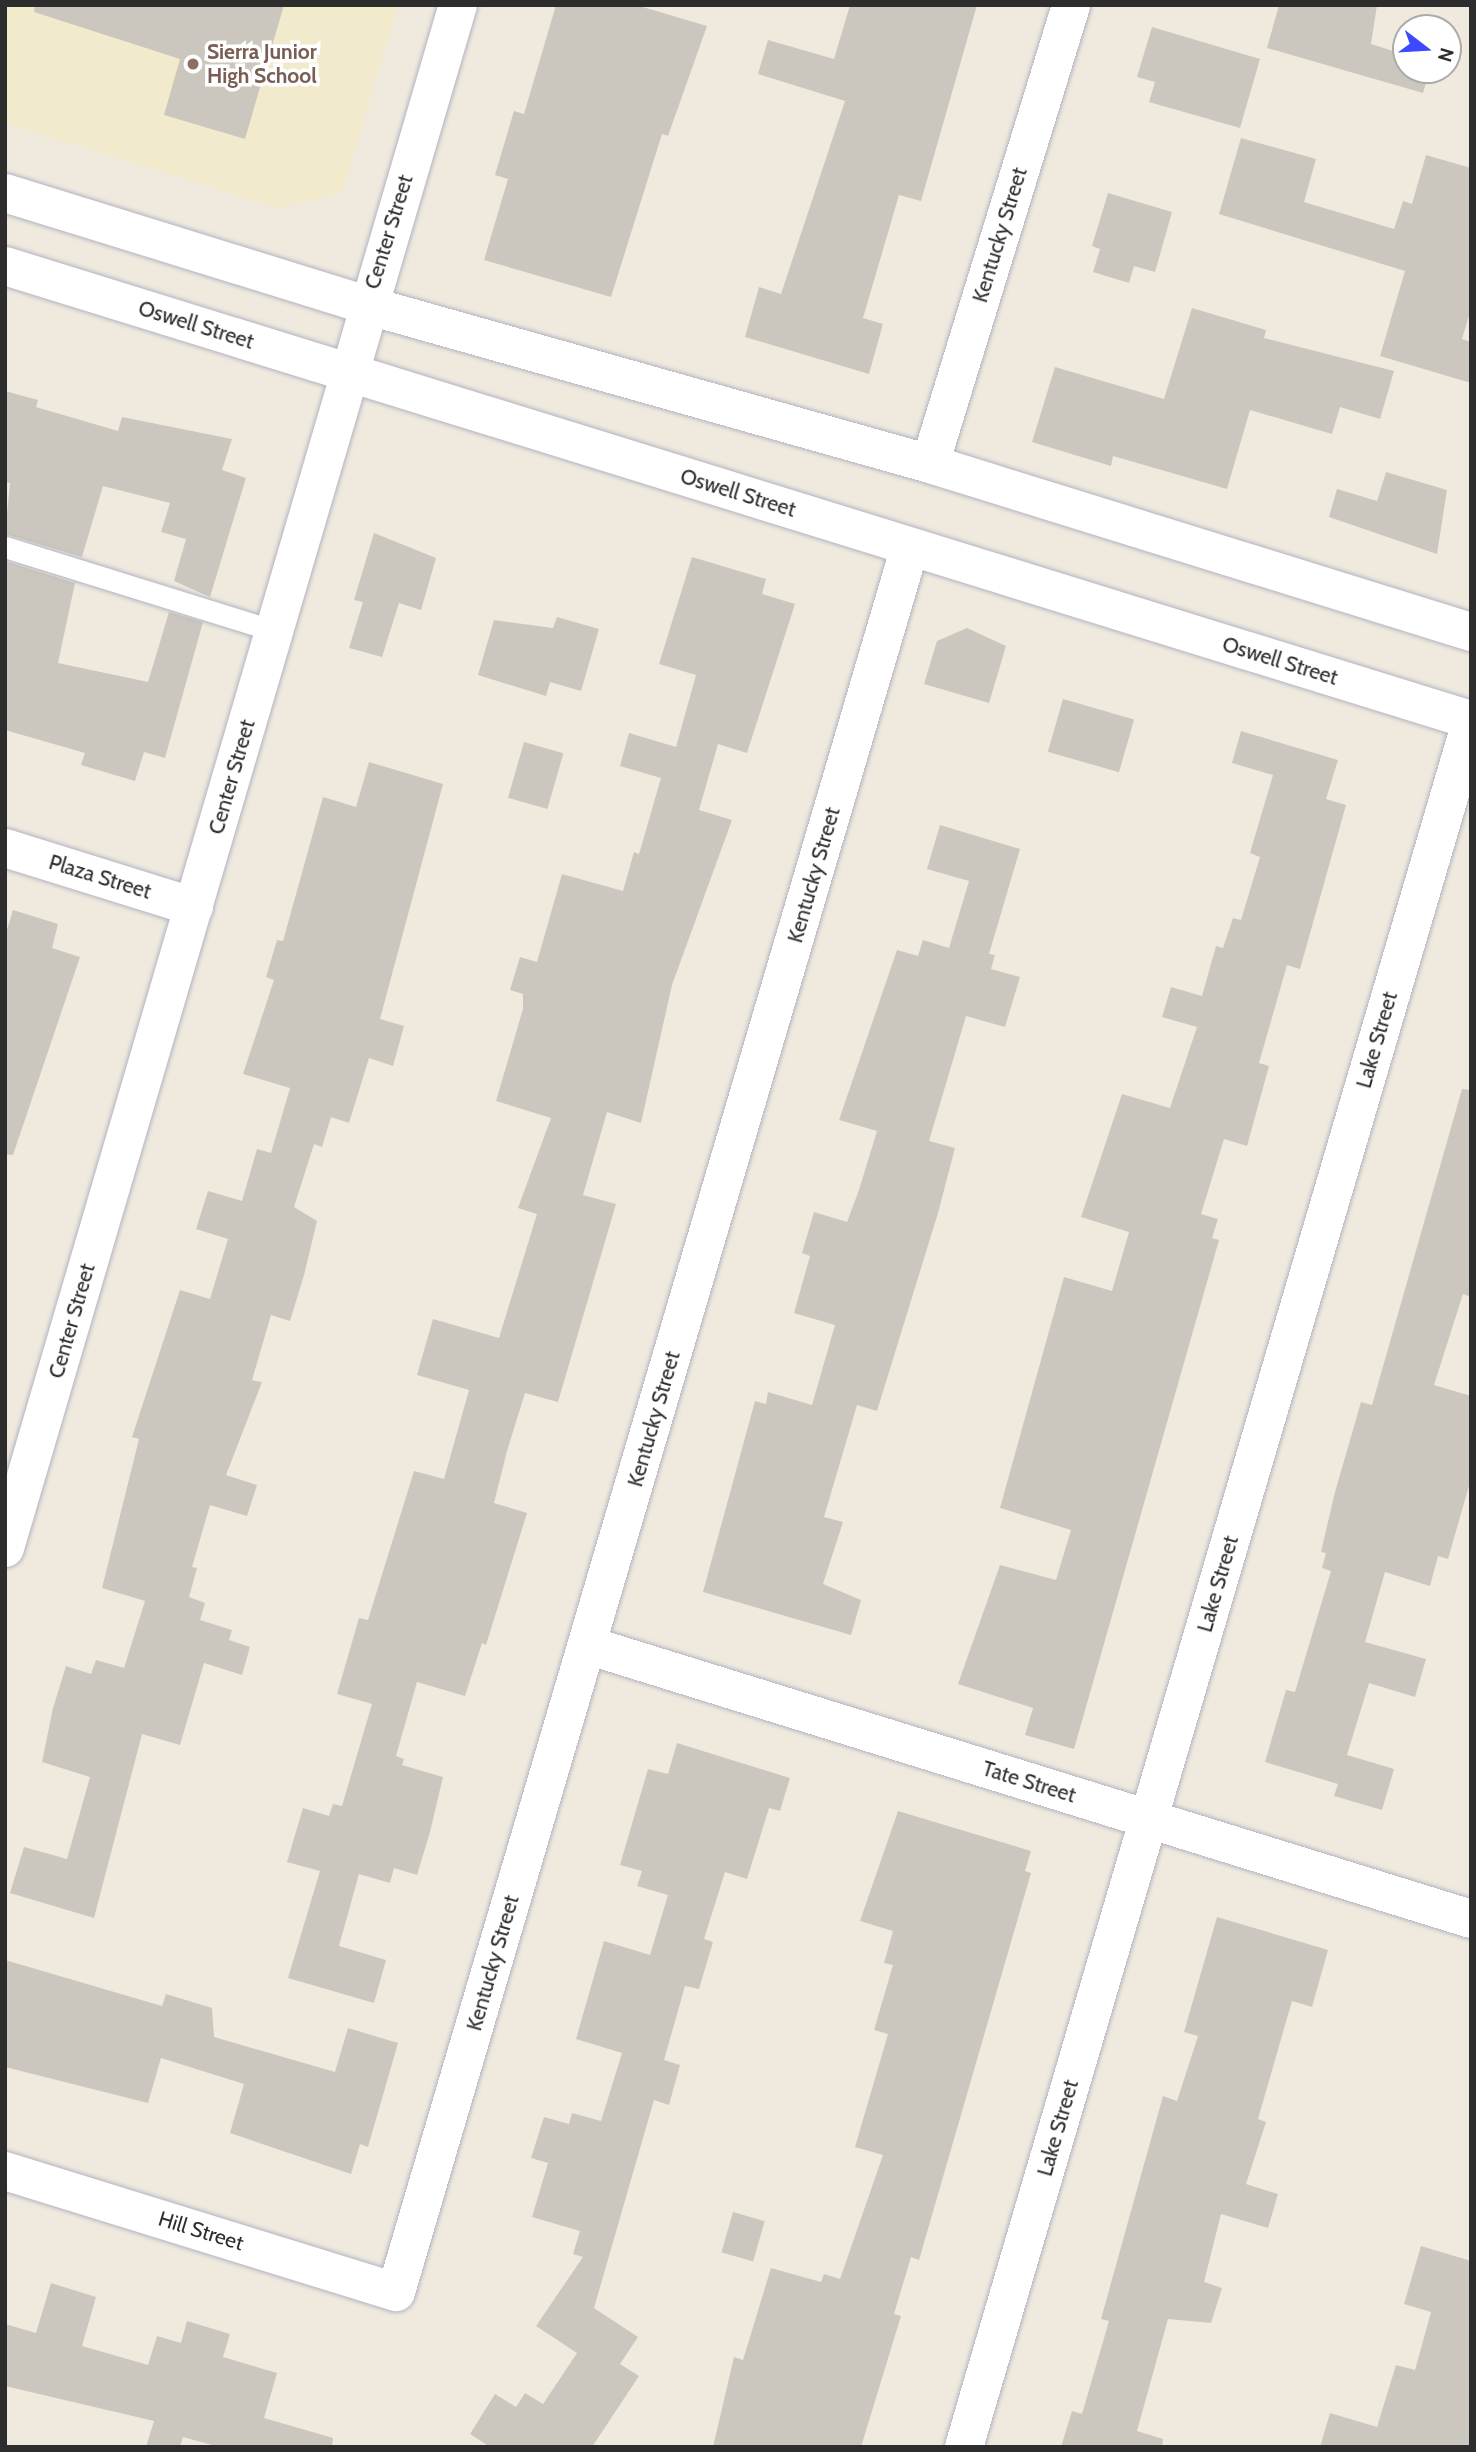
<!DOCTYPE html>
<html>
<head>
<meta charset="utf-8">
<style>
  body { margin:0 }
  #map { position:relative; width:1476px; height:2452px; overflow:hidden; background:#f0eade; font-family:Cabin,sans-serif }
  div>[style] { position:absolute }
  .education>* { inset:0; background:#f2eacd }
  .building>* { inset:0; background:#cbc7be; transform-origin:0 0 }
  .roads { filter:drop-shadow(0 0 2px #b2b3c2) drop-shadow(0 0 2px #b2b3c2) }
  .service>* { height:21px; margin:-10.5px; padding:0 10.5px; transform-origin:10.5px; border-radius:10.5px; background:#fff }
  .minor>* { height:38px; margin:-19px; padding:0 19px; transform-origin:19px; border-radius:19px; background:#fff }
  .secondary>* { height:38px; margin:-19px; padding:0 19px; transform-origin:19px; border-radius:19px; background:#fff }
  .dots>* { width:19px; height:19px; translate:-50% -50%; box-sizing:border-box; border:4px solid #fff; border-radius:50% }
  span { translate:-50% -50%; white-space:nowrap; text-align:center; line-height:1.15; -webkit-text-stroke:7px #fff; paint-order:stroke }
  .education-label { font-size:21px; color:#785e54; font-weight:700 }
  .left { translate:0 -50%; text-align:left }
  .street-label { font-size:21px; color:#2d2d2d }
  .frame { position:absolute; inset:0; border:7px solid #2d2d2d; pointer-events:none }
  .north { position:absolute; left:1392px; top:14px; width:70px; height:70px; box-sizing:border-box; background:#fff; border:2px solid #ababab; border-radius:50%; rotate:107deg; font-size:19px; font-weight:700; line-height:28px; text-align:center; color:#2d2d2d }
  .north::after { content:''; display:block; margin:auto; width:24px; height:32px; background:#3c49ff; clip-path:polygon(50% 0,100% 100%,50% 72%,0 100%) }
</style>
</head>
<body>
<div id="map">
  <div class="education">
    <div style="clip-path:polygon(5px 5px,398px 5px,343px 192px,280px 209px,5px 123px)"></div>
  </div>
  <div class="building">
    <div style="clip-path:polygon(35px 5px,284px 5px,245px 139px,164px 115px,180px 59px,34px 12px)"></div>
    <div style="clip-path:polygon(556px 5px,636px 5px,707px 26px,668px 136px,662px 134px,611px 297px,484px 260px,508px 179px,495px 175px,514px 111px,524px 114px)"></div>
    <div style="clip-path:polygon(850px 5px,977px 5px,921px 201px,899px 195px,863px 318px,883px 324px,869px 374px,745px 337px,759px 287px,781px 294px,845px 101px,758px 74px,768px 40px,834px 59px)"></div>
    <div style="clip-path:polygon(1279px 5px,1377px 5px,1371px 44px,1406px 55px,1406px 70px,1430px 70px,1423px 93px,1267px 48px)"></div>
    <div style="clip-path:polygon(1152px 27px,1260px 59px,1240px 128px,1149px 102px,1155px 82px,1137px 77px)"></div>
    <div style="clip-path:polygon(1241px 138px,1316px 159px,1304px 202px,1394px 229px,1403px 201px,1412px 204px,1426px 155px,1471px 168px,1471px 309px,1462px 339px,1471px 342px,1471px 383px,1380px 356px,1405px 271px,1219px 214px)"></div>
    <div style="clip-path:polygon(1108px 193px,1172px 212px,1155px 272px,1134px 266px,1129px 283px,1093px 272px,1100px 249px,1092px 246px)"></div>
    <div style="clip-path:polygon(1192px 308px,1266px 330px,1264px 338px,1394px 371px,1380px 419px,1340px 407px,1332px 434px,1250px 410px,1227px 489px,1113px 456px,1111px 466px,1032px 442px,1055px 367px,1164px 399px)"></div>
    <div style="clip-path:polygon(5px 391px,38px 400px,36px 407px,118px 431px,122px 417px,232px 439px,222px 470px,246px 478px,210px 597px,174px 581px,186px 539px,161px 532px,170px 503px,103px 486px,82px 557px,5px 534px,10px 483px,5px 482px)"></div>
    <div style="clip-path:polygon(1386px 472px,1447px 490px,1437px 554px,1329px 517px,1337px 489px,1377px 501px)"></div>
    <div style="clip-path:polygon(374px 533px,436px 558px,421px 610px,399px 603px,382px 657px,349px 648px,363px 602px,354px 600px)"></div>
    <div style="clip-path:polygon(692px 557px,766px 579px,762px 594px,795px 604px,747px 753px,718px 744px,699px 810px,732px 820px,672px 985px,641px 1123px,607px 1112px,583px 1195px,616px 1204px,558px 1402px,525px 1393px,507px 1451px,494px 1503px,527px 1513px,486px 1645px,482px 1643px,465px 1696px,417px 1682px,396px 1756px,404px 1759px,402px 1765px,443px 1777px,430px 1832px,417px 1875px,394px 1868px,390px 1883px,359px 1874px,339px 1946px,386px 1960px,374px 2003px,288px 1978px,320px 1871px,287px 1862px,303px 1808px,329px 1816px,333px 1804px,342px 1806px,372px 1704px,337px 1694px,359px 1618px,368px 1620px,414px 1471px,444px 1479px,469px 1390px,417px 1375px,433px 1319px,499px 1338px,537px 1214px,518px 1208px,551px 1118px,496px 1101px,523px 1009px,523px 994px,510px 990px,520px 957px,537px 962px,562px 874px,623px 891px,634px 852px,639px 854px,661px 778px,620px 766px,629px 733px,676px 747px,696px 675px,659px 664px)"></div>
    <div style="clip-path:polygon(5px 561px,75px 583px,58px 663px,148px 682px,169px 612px,203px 622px,165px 758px,144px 752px,135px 781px,81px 765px,85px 753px,5px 730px)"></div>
    <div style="clip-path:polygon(557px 617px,599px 629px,581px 691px,550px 682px,546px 696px,478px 675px,494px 620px,553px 628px)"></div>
    <div style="clip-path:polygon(967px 628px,1006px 646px,989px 703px,924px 684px,937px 641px)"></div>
    <div style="left:1063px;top:699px;width:74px;height:55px;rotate:16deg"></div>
    <div style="clip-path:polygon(1241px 731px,1338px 760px,1326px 799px,1346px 805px,1300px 969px,1287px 965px,1259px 1063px,1269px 1066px,1247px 1146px,1224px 1139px,1201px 1214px,1218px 1219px,1212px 1238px,1219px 1240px,1074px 1749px,1025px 1735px,1033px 1708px,958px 1684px,1000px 1565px,1056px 1580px,1071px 1530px,1000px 1508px,1064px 1277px,1112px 1291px,1129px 1232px,1081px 1217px,1122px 1094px,1170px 1108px,1197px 1027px,1162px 1017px,1171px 987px,1202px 996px,1216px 946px,1223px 948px,1233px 918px,1241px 920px,1260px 857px,1250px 853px,1273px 775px,1232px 763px)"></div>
    <div style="left:524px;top:742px;width:41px;height:58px;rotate:16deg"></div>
    <div style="clip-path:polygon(369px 762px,443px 784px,380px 1019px,404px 1026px,393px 1066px,369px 1058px,349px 1123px,331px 1117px,322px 1147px,314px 1144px,294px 1207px,317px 1221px,304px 1275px,290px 1321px,271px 1315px,252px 1380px,262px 1382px,226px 1475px,257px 1485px,247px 1516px,210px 1505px,192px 1567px,197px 1568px,189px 1597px,205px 1603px,200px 1620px,232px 1630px,229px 1640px,250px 1647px,242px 1675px,204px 1663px,180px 1745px,142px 1734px,94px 1918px,10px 1893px,24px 1847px,67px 1859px,90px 1777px,42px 1762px,53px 1708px,66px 1666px,91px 1674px,96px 1660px,124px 1668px,145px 1601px,102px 1588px,139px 1439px,132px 1437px,180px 1290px,210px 1299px,228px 1239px,196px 1229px,208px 1191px,242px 1201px,257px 1149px,271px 1153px,290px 1088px,243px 1074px,274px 980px,266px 977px,277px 940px,283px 941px,323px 797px,356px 807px)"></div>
    <div style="clip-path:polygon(940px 825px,1020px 849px,989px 954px,995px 955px,991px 969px,1020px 977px,1005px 1027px,966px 1016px,929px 1141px,955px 1148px,938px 1213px,877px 1411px,857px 1405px,824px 1517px,843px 1522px,823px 1584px,861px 1600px,851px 1635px,703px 1592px,755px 1401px,766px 1404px,768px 1392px,812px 1405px,835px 1325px,794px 1313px,810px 1256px,802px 1253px,814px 1212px,847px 1222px,859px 1190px,877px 1131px,839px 1120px,897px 950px,918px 956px,923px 940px,949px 948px,969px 881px,927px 869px)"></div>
    <div style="clip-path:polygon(13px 910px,58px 924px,52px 948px,80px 957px,13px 1155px,5px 1154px,5px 936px)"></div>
    <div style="clip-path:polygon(1462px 1089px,1471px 1090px,1471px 1297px,1463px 1294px,1434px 1385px,1471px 1396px,1471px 1479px,1448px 1559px,1438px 1556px,1430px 1586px,1385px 1572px,1365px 1642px,1426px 1659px,1415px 1697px,1369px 1683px,1347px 1755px,1394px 1769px,1382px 1810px,1334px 1796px,1338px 1784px,1265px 1762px,1286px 1690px,1295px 1692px,1331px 1571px,1322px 1568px,1326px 1553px,1321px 1552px,1335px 1492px,1361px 1402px,1372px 1405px)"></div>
    <div style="clip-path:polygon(677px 1743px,790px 1778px,780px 1811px,769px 1808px,747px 1879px,725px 1872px,704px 1939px,713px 1942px,699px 1989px,685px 1986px,664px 2060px,680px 2065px,669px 2105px,654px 2100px,594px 2308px,638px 2337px,620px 2364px,639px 2376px,592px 2447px,490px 2447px,470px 2434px,495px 2394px,516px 2407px,525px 2393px,543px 2404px,577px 2353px,536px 2326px,583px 2257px,573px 2254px,580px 2231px,532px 2217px,548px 2163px,531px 2158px,544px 2117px,569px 2124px,572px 2113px,601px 2121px,622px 2053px,576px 2039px,604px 1941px,650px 1955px,668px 1895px,637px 1886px,642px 1871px,620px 1865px,648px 1769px,668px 1774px)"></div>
    <div style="clip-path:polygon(898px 1811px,1031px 1851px,1025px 1871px,1031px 1873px,919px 2260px,911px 2257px,894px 2314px,901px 2316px,861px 2447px,713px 2447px,734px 2357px,743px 2360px,771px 2268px,821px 2282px,824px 2274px,840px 2279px,883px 2155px,855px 2147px,888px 2034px,874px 2030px,893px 1965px,884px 1963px,893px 1931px,860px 1921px)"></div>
    <div style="clip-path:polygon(1217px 1917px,1328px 1950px,1312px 2007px,1292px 2001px,1258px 2119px,1266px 2122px,1246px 2184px,1278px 2194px,1268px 2228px,1221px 2214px,1204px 2282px,1222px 2288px,1211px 2323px,1168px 2319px,1137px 2431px,1163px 2439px,1162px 2447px,1061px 2447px,1072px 2411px,1082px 2414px,1109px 2321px,1101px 2319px,1163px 2096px,1177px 2101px,1198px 2036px,1184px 2032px)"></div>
    <div style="clip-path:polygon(5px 1960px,162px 2006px,166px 1994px,212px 2008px,214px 2037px,335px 2072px,348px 2028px,398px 2043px,368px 2147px,360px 2144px,351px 2174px,230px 2133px,244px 2084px,161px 2058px,148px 2103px,5px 2067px)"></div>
    <div style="left:733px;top:2212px;width:33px;height:42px;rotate:16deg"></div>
    <div style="clip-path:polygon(1421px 2246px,1471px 2261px,1471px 2447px,1320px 2447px,1330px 2413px,1377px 2427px,1396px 2365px,1415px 2370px,1431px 2312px,1404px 2304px)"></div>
    <div style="clip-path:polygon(51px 2283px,96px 2297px,82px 2346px,148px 2365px,157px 2336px,181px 2343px,187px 2321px,230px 2334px,223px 2357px,277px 2373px,264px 2418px,333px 2438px,332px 2447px,219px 2447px,183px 2437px,180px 2447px,146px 2447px,154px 2421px,5px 2386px,5px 2324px,36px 2333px)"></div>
  </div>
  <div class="roads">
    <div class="service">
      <div style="left:5px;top:547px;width:283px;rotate:17.3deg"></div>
    </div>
    <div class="minor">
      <div style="left:930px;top:464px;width:480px;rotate:-72.9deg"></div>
      <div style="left:5px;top:848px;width:198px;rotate:17.3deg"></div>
      <div style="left:5px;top:1548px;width:1608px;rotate:-73.64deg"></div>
      <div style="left:587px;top:1645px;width:925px;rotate:17.22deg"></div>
      <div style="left:5px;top:2171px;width:409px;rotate:17.2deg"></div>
      <div style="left:396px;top:2292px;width:1819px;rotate:-73.59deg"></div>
      <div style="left:964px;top:2447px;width:1798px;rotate:-73.62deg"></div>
    </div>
    <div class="secondary">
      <div style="left:5px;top:193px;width:378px;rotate:17.2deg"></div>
      <div style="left:366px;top:305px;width:586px;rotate:15.74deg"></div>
      <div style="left:930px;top:464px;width:566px;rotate:17.25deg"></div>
      <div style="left:5px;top:266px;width:1535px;rotate:17.21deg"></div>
    </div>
  </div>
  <div class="dots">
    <div style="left:193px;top:64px;background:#8d6e63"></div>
  </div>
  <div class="education-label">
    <span class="left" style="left:207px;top:64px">Sierra Junior<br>High School</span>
  </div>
  <div class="street-label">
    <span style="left:389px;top:232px;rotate:-73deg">Center Street</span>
    <span style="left:1000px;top:235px;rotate:-73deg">Kentucky Street</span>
    <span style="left:196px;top:325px;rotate:17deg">Oswell Street</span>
    <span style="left:738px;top:493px;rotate:17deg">Oswell Street</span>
    <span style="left:1280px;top:661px;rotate:17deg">Oswell Street</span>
    <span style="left:232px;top:777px;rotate:-74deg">Center Street</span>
    <span style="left:814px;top:875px;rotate:-74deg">Kentucky Street</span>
    <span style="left:100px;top:877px;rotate:17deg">Plaza Street</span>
    <span style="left:1377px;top:1040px;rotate:-74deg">Lake Street</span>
    <span style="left:72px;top:1321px;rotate:-74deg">Center Street</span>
    <span style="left:654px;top:1419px;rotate:-74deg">Kentucky Street</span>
    <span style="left:1218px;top:1584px;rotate:-74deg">Lake Street</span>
    <span style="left:1029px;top:1782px;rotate:17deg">Tate Street</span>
    <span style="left:493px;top:1963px;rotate:-74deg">Kentucky Street</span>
    <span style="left:1058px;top:2128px;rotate:-74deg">Lake Street</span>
    <span style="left:201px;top:2231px;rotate:17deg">Hill Street</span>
  </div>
  <div class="frame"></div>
  <div class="north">N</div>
</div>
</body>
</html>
